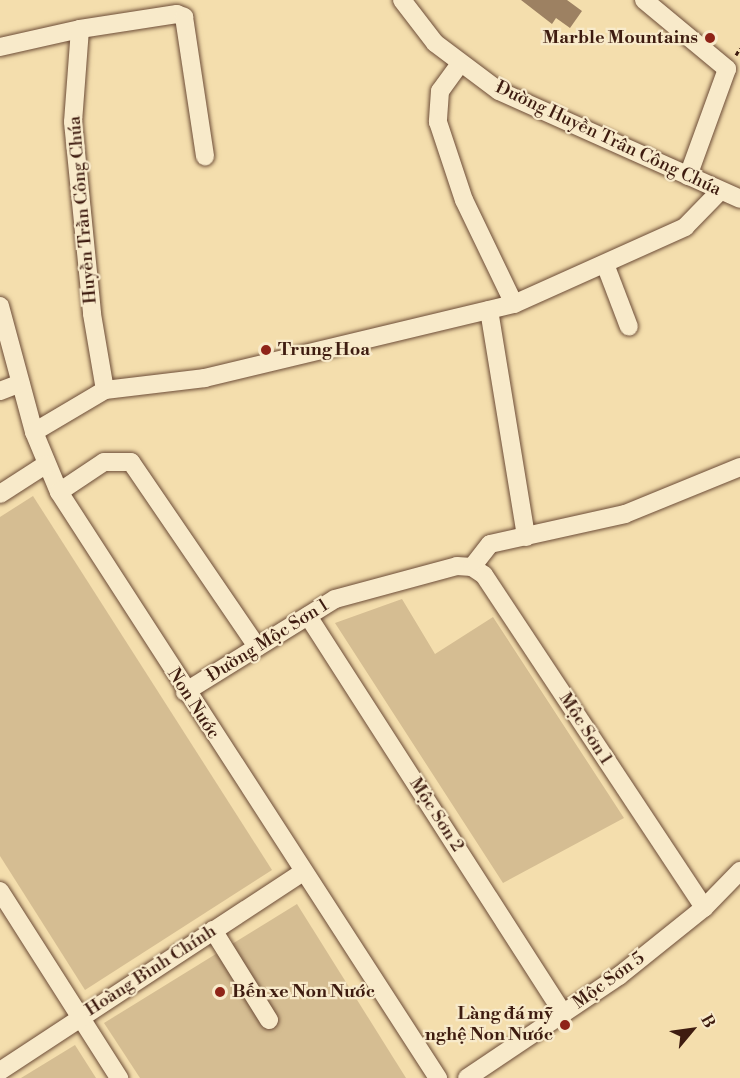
<!DOCTYPE html>
<html>
<head>
<meta charset="utf-8">
<style>
  body { margin:0 }
  #map { position:relative; width:740px; height:1078px; overflow:hidden; background:#f4dead; font-family:"Libre Bodoni",serif }
  div>[style] { position:absolute }
  .green>* { inset:0; background:#d5bd92 }
  .building>* { inset:0; background:#9d8162 }
  .path>* { height:3px; margin-top:-1.5px; transform-origin:0; background:repeating-linear-gradient(90deg,#3e1c10 0 4.5px,transparent 0 7.5px) }
  .roads { filter:drop-shadow(0 0 2px #6c4c37) drop-shadow(0 0 2px #6c4c37) }
  .minor>* { height:18px; margin:-9px; padding:0 9px; transform-origin:9px; border-radius:9px; background:#f8eaca }
  .dots>* { width:16px; height:16px; translate:-50% -50%; box-sizing:border-box; border:3px solid #f8eaca; border-radius:50% }
  span { translate:-50% -50%; white-space:nowrap; text-align:center; line-height:1.15; -webkit-text-stroke:4.5px #f8eaca; paint-order:stroke }
  .poi-label { font-size:18px; color:#3e1c10; font-weight:700 }
  .right { translate:-100% -50%; text-align:right }
  .left { translate:0 -50%; text-align:left }
  .street-label { font-size:18px; color:#3e1c10 }
  .north { position:absolute; left:662px; top:1000px; width:60px; height:60px; -webkit-text-stroke:4px #f8eaca; paint-order:stroke; rotate:61deg; font-size:16px; font-weight:700; line-height:24px; text-align:center; color:#3e1c10 }
  .north::after { content:''; display:block; margin:auto; width:21px; height:27px; background:#3e1c10; clip-path:polygon(50% 0,100% 100%,50% 72%,0 100%) }
</style>
</head>
<body>
<div id="map">
  <div class="green">
    <div style="clip-path:polygon(33px 496px,272px 870px,85px 990px,0 856px,0 517px)"></div>
    <div style="clip-path:polygon(402px 599px,435px 654px,493px 617px,624px 818px,503px 883px,335px 623px)"></div>
    <div style="clip-path:polygon(297px 904px,406px 1078px,140px 1078px,104px 1023px)"></div>
    <div style="clip-path:polygon(75px 1045px,96px 1078px,21px 1078px)"></div>
  </div>
  <div class="building">
    <div style="clip-path:polygon(521px 0,567px 0,582px 11px,570px 28px,556px 18px,552px 24px)"></div>
  </div>
  <div class="path">
    <div style="left:736px;top:55px;width:8px;rotate:-60deg"></div>
  </div>
  <div class="roads">
    <div class="minor">
      <div style="left:402px;top:0;width:54px;rotate:52.5deg"></div>
      <div style="left:435px;top:43px;width:80px;rotate:36.9deg"></div>
      <div style="left:499px;top:91px;width:264px;rotate:24.1deg"></div>
      <div style="left:644px;top:0;width:108px;rotate:39.7deg"></div>
      <div style="left:727px;top:69px;width:114px;rotate:110deg"></div>
      <div style="left:80px;top:29px;width:93px;rotate:94.3deg"></div>
      <div style="left:73px;top:122px;width:193px;rotate:84.3deg"></div>
      <div style="left:92px;top:314px;width:77px;rotate:80.3deg"></div>
      <div style="left:0;top:47px;width:82px;rotate:-12.7deg"></div>
      <div style="left:80px;top:29px;width:98px;rotate:-8.8deg"></div>
      <div style="left:177px;top:14px;width:8px;rotate:23deg"></div>
      <div style="left:184px;top:17px;width:141px;rotate:81.4deg"></div>
      <div style="left:459px;top:65px;width:32px;rotate:126deg"></div>
      <div style="left:440px;top:91px;width:31px;rotate:94deg"></div>
      <div style="left:438px;top:122px;width:82px;rotate:71.6deg"></div>
      <div style="left:464px;top:200px;width:115px;rotate:64.3deg"></div>
      <div style="left:605px;top:264px;width:67px;rotate:69.1deg"></div>
      <div style="left:0;top:306px;width:131px;rotate:74.9deg"></div>
      <div style="left:34px;top:432px;width:65px;rotate:67.4deg"></div>
      <div style="left:59px;top:492px;width:698px;rotate:57.11deg"></div>
      <div style="left:489px;top:310px;width:230px;rotate:80.7deg"></div>
      <div style="left:0;top:391px;width:22px;rotate:-21deg"></div>
      <div style="left:34px;top:432px;width:82px;rotate:-30.6deg"></div>
      <div style="left:105px;top:390px;width:101px;rotate:-6.8deg"></div>
      <div style="left:205px;top:378px;width:318px;rotate:-13.5deg"></div>
      <div style="left:514px;top:304px;width:188px;rotate:-24.2deg"></div>
      <div style="left:685px;top:227px;width:50px;rotate:-45.8deg"></div>
      <div style="left:59px;top:492px;width:54px;rotate:-33.7deg"></div>
      <div style="left:104px;top:462px;width:27px"></div>
      <div style="left:131px;top:462px;width:224px;rotate:55.7deg"></div>
      <div style="left:0;top:494px;width:54px;rotate:-32.8deg"></div>
      <div style="left:472px;top:567px;width:29px;rotate:-52deg"></div>
      <div style="left:490px;top:544px;width:138px;rotate:-12.5deg"></div>
      <div style="left:625px;top:514px;width:124px;rotate:-22.2deg"></div>
      <div style="left:308px;top:616px;width:472px;rotate:57.3deg"></div>
      <div style="left:185px;top:692px;width:176px;rotate:-31.8deg"></div>
      <div style="left:335px;top:599px;width:126px;rotate:-15.1deg"></div>
      <div style="left:457px;top:566px;width:15px;rotate:4deg"></div>
      <div style="left:472px;top:567px;width:14px;rotate:34deg"></div>
      <div style="left:484px;top:575px;width:399px;rotate:56.5deg"></div>
      <div style="left:0;top:891px;width:222px;rotate:57.5deg"></div>
      <div style="left:213px;top:930px;width:106px;rotate:58.1deg"></div>
      <div style="left:0;top:1071px;width:363px;rotate:-33.3deg"></div>
      <div style="left:467px;top:1078px;width:183px;rotate:-33.9deg"></div>
      <div style="left:619px;top:976px;width:109px;rotate:-38.7deg"></div>
      <div style="left:704px;top:908px;width:52px;rotate:-45.8deg"></div>
    </div>
  </div>
  <div class="dots">
    <div style="left:710px;top:38px;background:#8f2418"></div>
    <div style="left:266px;top:350px;background:#8f2418"></div>
    <div style="left:220px;top:992px;background:#8f2418"></div>
    <div style="left:565px;top:1025px;background:#8f2418"></div>
  </div>
  <div class="poi-label">
    <span class="right" style="left:698px;top:38px">Marble Mountains</span>
    <span class="left" style="left:278px;top:350px">Trung Hoa</span>
    <span class="left" style="left:232px;top:992px">Bến xe Non Nước</span>
    <span class="right" style="left:553px;top:1025px">Làng đá mỹ<br>nghệ Non Nước</span>
  </div>
  <div class="street-label">
    <span style="left:608px;top:139px;rotate:25deg">Đường Huyền Trân Công Chúa</span>
    <span style="left:83px;top:210px;rotate:-95deg">Huyền Trần Công Chúa</span>
    <span style="left:268px;top:641px;rotate:-32deg">Đường Mộc Sơn 1</span>
    <span style="left:193px;top:704px;rotate:57deg">Non Nước</span>
    <span style="left:585px;top:729px;rotate:57deg">Mộc Sơn 1</span>
    <span style="left:436px;top:815px;rotate:57deg">Mộc Sơn 2</span>
    <span style="left:151px;top:971px;rotate:-33deg">Hoàng Bình Chính</span>
    <span style="left:609px;top:981px;rotate:-36deg">Mộc Sơn 5</span>
  </div>
  <div class="north">B</div>
</div>
</body>
</html>
